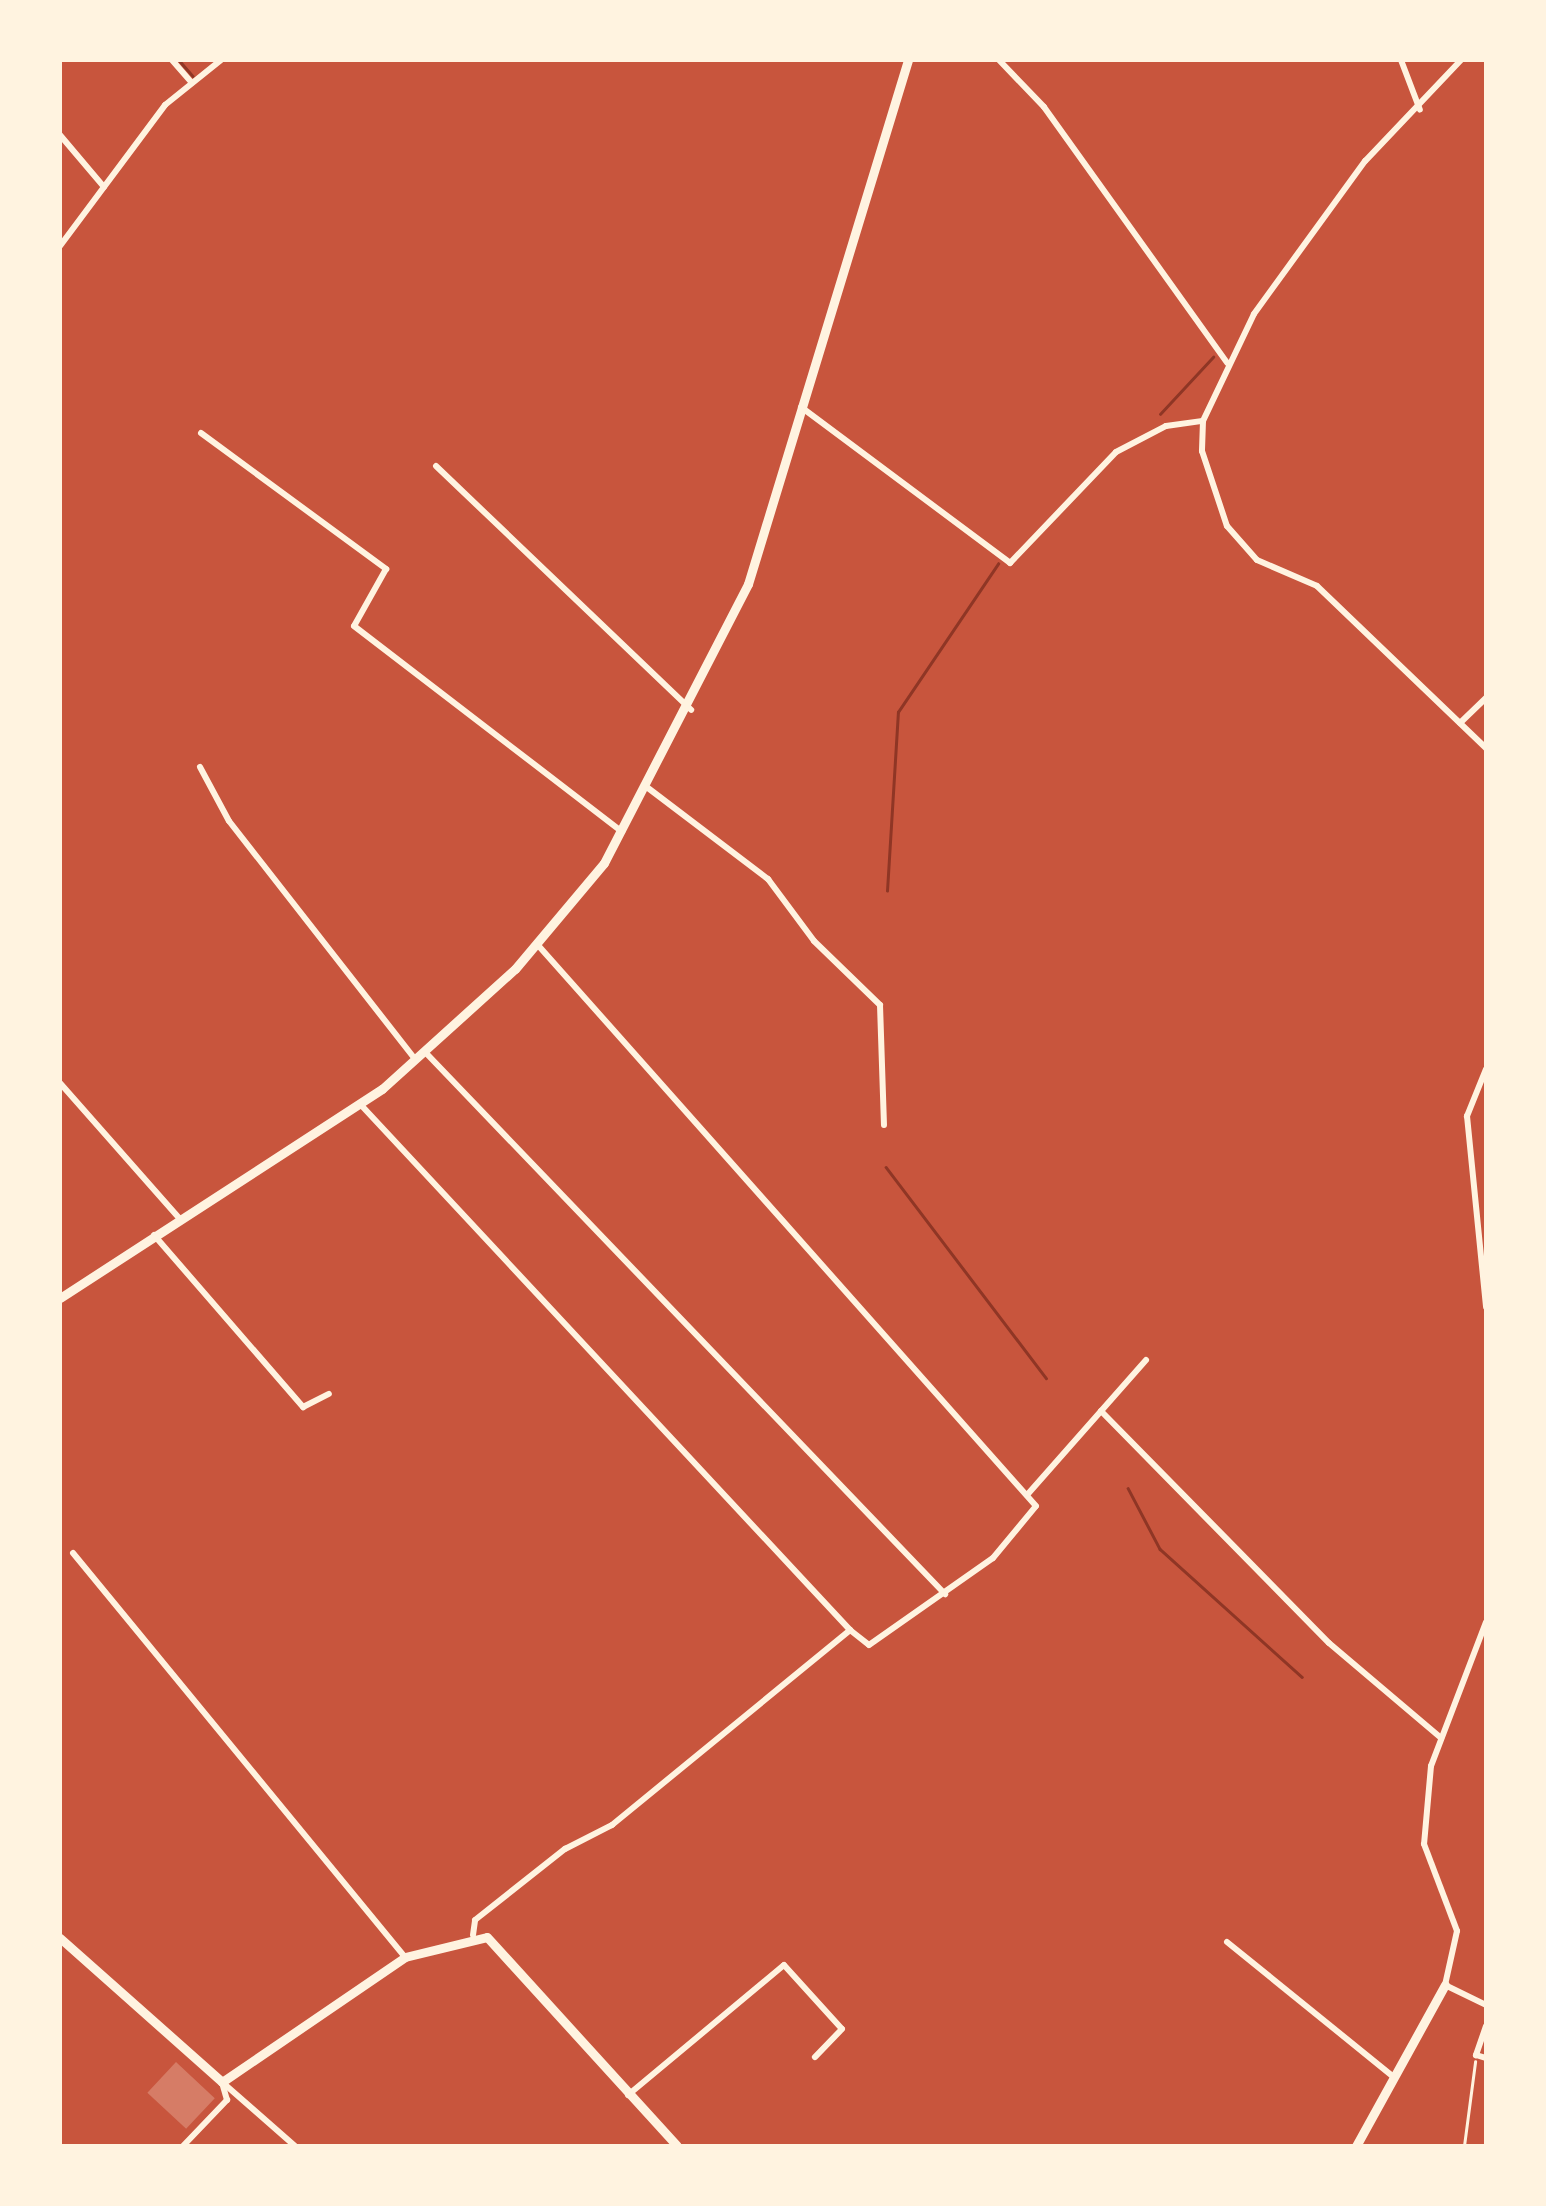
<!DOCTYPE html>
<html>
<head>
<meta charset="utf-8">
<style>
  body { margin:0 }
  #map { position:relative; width:1546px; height:2206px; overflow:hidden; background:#c8553d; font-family:"Times New Roman",serif }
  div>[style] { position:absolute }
  .stream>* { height:2.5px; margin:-1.25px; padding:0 1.25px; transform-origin:1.25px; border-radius:1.25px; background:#8f3625 }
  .building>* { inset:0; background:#d67c66; transform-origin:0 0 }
  .path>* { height:2.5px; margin:-1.25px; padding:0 1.25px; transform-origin:1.25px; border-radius:1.25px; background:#fff3e0 }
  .minor>* { height:6px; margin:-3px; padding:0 3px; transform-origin:3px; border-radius:3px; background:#fff3e0 }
  .secondary>* { height:9px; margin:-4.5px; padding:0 4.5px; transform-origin:4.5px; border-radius:4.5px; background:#fff3e0 }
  span { translate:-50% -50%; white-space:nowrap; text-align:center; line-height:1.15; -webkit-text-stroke:8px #fff3e0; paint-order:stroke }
  .frame { position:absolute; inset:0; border:62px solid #fff3e0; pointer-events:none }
</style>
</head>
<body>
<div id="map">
  <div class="stream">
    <div style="left:179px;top:60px;width:21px;rotate:49deg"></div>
    <div style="left:1160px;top:414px;width:78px;rotate:-47.1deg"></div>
    <div style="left:887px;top:891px;width:179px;rotate:-86.5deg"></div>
    <div style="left:898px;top:712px;width:179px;rotate:-56deg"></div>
    <div style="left:886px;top:1167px;width:265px;rotate:52.8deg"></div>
    <div style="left:1128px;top:1488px;width:69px;rotate:62.3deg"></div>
    <div style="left:1160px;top:1549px;width:191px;rotate:42deg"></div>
  </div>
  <div class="building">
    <div style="left:176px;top:2062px;width:53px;height:42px;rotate:43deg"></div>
  </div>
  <div class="path">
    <div style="left:1464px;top:2146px;width:85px;rotate:-82.5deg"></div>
  </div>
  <div class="minor">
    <div style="left:172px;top:60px;width:30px;rotate:49deg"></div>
    <div style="left:999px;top:60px;width:65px;rotate:46.2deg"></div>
    <div style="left:1044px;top:107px;width:315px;rotate:54.4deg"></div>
    <div style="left:1401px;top:60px;width:53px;rotate:69.2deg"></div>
    <div style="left:1461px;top:60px;width:139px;rotate:133.5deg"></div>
    <div style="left:1365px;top:161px;width:189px;rotate:126deg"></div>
    <div style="left:1254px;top:314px;width:119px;rotate:115.5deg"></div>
    <div style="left:1203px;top:421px;width:30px;rotate:92deg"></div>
    <div style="left:1202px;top:451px;width:79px;rotate:71.6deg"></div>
    <div style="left:1227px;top:526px;width:45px;rotate:48.6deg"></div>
    <div style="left:1257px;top:560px;width:65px;rotate:23.4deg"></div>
    <div style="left:1317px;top:586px;width:234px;rotate:43.8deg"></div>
    <div style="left:60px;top:135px;width:68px;rotate:49.8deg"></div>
    <div style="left:60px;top:246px;width:176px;rotate:-53.3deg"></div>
    <div style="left:165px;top:105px;width:72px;rotate:-38.8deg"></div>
    <div style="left:801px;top:407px;width:261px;rotate:36.7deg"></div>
    <div style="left:1010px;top:563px;width:153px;rotate:-46.3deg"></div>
    <div style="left:1116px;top:452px;width:56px;rotate:-27.5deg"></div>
    <div style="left:1166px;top:426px;width:37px;rotate:-8deg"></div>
    <div style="left:201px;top:433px;width:230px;rotate:36.3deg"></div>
    <div style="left:386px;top:569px;width:65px;rotate:119.3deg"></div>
    <div style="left:354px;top:626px;width:338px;rotate:37.5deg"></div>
    <div style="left:436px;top:466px;width:353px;rotate:43.7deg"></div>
    <div style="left:1460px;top:723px;width:36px;rotate:-44deg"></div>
    <div style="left:200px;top:767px;width:61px;rotate:61.8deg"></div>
    <div style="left:229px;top:821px;width:303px;rotate:52deg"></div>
    <div style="left:648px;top:788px;width:151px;rotate:37.2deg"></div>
    <div style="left:768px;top:879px;width:77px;rotate:53.4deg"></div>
    <div style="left:814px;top:941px;width:92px;rotate:44.1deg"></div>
    <div style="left:880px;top:1005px;width:120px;rotate:88.1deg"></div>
    <div style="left:426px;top:1053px;width:750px;rotate:46.19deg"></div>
    <div style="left:1486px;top:1069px;width:51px;rotate:112deg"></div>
    <div style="left:1467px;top:1116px;width:192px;rotate:84.3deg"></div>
    <div style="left:60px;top:1083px;width:180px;rotate:48.6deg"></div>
    <div style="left:361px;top:1105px;width:717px;rotate:47.03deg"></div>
    <div style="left:154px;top:1235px;width:228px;rotate:49.1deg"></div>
    <div style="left:303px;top:1407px;width:29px;rotate:-27deg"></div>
    <div style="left:1101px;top:1411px;width:325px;rotate:45.5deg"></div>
    <div style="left:1329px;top:1643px;width:147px;rotate:40.3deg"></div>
    <div style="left:1027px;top:1495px;width:180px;rotate:-48.6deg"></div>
    <div style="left:73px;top:1553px;width:523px;rotate:50.59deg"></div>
    <div style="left:1486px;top:1622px;width:154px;rotate:110.9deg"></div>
    <div style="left:1431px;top:1766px;width:78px;rotate:95.1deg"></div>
    <div style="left:1424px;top:1844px;width:93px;rotate:69.2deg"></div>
    <div style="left:1457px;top:1931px;width:55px;rotate:102.5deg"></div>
    <div style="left:1445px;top:1985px;width:46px;rotate:26deg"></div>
    <div style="left:473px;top:1935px;width:15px;rotate:-82deg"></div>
    <div style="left:475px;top:1920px;width:115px;rotate:-38.3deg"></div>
    <div style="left:565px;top:1849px;width:53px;rotate:-27.1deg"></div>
    <div style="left:612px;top:1825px;width:308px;rotate:-39.3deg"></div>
    <div style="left:850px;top:1630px;width:24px;rotate:38deg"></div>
    <div style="left:869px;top:1645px;width:151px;rotate:-35.1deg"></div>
    <div style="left:993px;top:1558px;width:67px;rotate:-50.4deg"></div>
    <div style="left:1036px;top:1506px;width:752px;rotate:-131.6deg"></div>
    <div style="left:1227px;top:1942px;width:215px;rotate:39deg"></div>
    <div style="left:1486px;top:2026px;width:31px;rotate:109deg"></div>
    <div style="left:1476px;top:2055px;width:10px;rotate:17deg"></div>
    <div style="left:628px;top:2095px;width:203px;rotate:-39.8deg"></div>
    <div style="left:784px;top:1965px;width:86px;rotate:47.8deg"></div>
    <div style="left:842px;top:2029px;width:39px;rotate:134deg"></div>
    <div style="left:183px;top:2146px;width:64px;rotate:-46.3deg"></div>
    <div style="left:227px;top:2100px;width:19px;rotate:-106deg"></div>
    <div style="left:222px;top:2082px;width:97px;rotate:41.2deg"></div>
  </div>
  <div class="secondary">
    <div style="left:60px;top:1298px;width:384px;rotate:-33deg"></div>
    <div style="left:382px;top:1089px;width:179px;rotate:-42.1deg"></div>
    <div style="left:515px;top:969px;width:138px;rotate:-50deg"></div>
    <div style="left:604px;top:863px;width:314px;rotate:-62.7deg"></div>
    <div style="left:748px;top:584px;width:548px;rotate:-73.02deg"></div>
    <div style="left:60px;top:1938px;width:217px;rotate:41.6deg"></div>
    <div style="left:222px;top:2082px;width:222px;rotate:-34.3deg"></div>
    <div style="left:405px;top:1957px;width:84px;rotate:-13.7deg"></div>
    <div style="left:487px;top:1937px;width:282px;rotate:47.7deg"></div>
    <div style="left:1356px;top:2146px;width:184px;rotate:-61.1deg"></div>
  </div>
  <div class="frame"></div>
</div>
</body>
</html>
